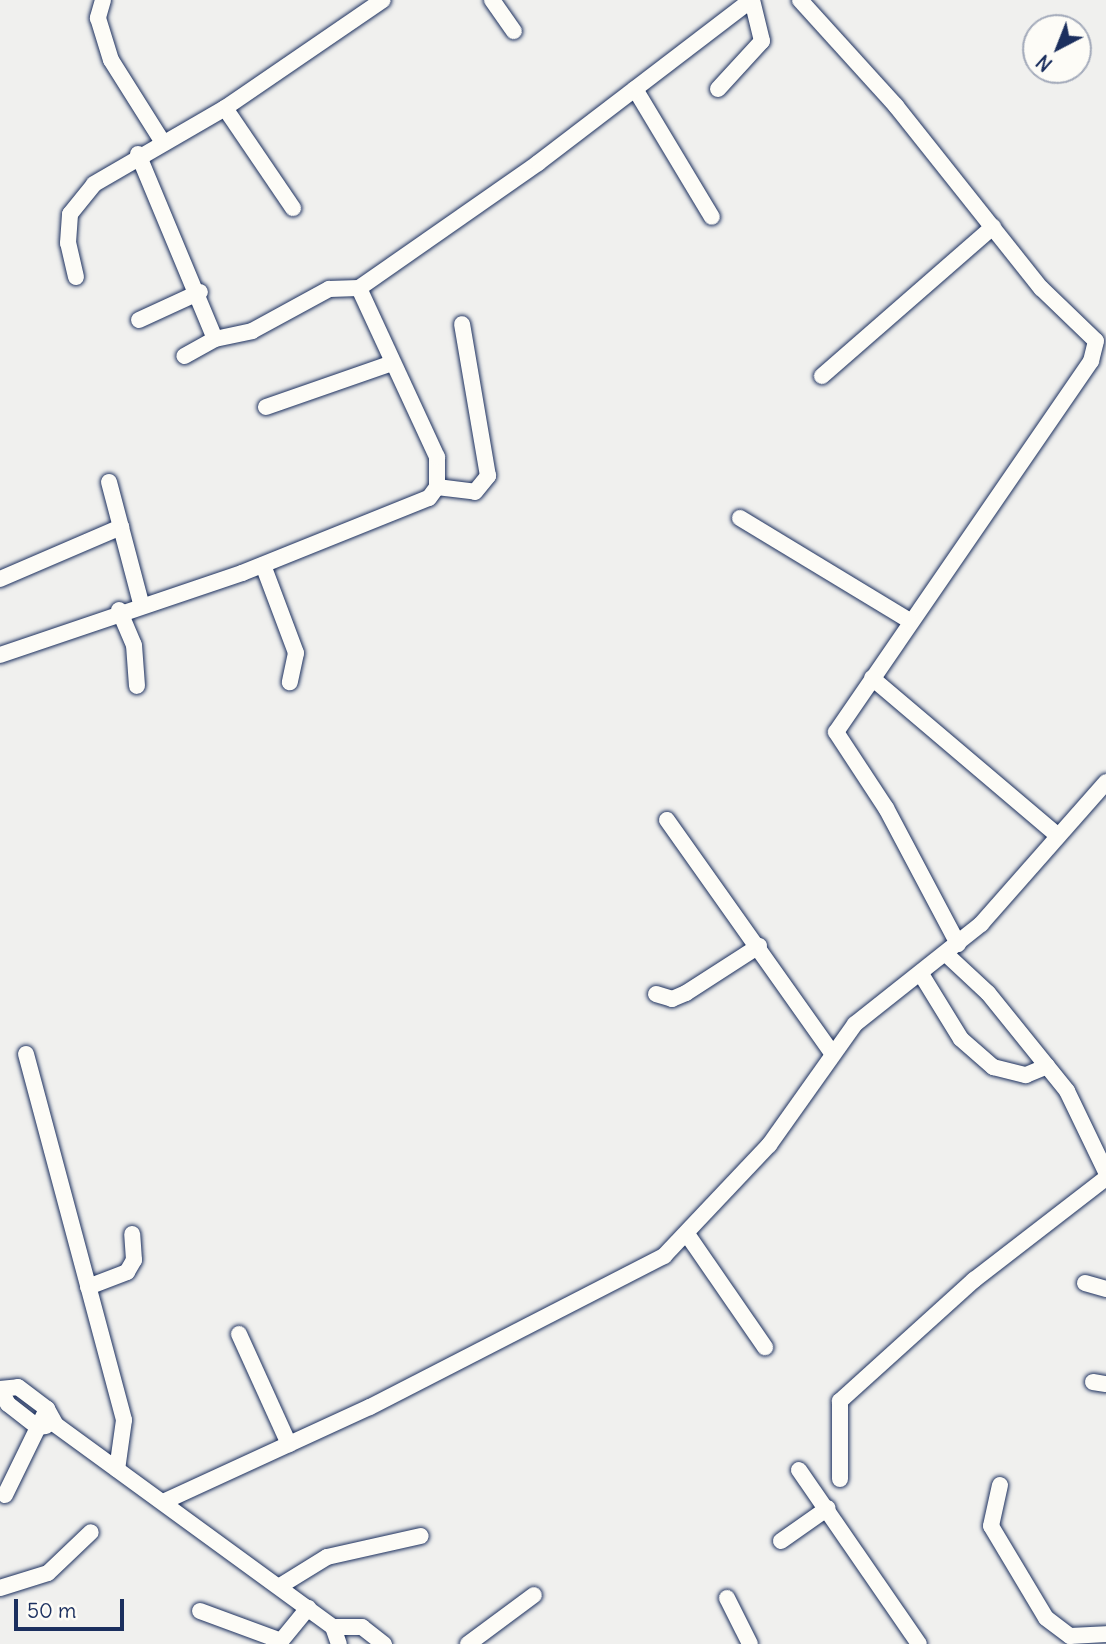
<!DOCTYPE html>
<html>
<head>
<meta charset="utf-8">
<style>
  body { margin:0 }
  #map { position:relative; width:1106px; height:1644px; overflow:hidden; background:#f0f0ee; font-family:Delius,sans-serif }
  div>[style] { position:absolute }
  .roads { filter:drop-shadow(0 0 2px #1b2f5e) drop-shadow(0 0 2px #1b2f5e) }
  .minor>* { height:16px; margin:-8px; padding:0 8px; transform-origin:8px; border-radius:8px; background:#fdfcf7 }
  span { translate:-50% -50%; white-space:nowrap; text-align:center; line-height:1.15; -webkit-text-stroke:5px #fdfcf7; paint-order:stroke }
  .north { position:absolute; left:1022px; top:14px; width:70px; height:70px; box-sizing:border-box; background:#fdfcf7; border:2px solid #a3aaba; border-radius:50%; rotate:222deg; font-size:19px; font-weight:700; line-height:28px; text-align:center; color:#1b2f5e }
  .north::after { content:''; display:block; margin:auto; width:24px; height:32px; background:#1b2f5e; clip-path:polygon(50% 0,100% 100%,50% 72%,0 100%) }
  .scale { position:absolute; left:14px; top:1599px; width:110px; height:32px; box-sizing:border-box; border:4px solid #1b2f5e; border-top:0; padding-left:9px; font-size:21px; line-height:24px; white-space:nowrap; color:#1b2f5e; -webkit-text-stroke:5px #fdfcf7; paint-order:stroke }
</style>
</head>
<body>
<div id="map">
  <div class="roads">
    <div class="minor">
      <div style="left:103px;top:0;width:19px;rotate:106deg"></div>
      <div style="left:98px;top:18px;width:44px;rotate:72.8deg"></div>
      <div style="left:111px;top:60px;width:96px;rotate:57.8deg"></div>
      <div style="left:492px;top:0;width:38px;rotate:55deg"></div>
      <div style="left:800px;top:0;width:143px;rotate:47.8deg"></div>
      <div style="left:896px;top:106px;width:233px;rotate:51.5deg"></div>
      <div style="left:1041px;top:288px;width:76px;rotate:43.9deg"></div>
      <div style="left:1096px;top:341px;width:21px;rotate:104deg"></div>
      <div style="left:1091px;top:361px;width:450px;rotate:124.5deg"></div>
      <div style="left:836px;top:732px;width:91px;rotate:56.7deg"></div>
      <div style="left:886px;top:808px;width:154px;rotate:62.1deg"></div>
      <div style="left:635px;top:89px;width:149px;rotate:59deg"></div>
      <div style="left:718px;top:89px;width:65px;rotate:-47.5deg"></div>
      <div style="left:762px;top:41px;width:42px;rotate:-103.7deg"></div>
      <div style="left:225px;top:108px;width:121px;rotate:55.8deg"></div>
      <div style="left:138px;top:154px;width:200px;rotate:67.4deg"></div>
      <div style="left:215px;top:339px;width:35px;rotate:151deg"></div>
      <div style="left:76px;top:277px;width:35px;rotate:-103deg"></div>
      <div style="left:68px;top:243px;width:29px;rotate:-86deg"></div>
      <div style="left:70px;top:214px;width:38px;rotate:-51deg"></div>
      <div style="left:94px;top:184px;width:151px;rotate:-30.1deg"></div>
      <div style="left:225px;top:108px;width:191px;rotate:-34.4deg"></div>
      <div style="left:139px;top:320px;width:67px;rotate:-24.7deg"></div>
      <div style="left:215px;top:339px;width:38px;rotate:-12deg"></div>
      <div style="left:252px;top:331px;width:88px;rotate:-28.6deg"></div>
      <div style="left:329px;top:289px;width:30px;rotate:-2deg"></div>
      <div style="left:822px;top:376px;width:227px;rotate:-41.1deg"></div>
      <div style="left:266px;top:407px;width:133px;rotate:-19.2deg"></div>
      <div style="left:109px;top:482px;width:125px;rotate:75.2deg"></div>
      <div style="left:437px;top:487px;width:38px;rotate:7deg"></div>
      <div style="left:475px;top:492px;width:21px;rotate:-51deg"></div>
      <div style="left:488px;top:476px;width:154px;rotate:-99.7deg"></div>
      <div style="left:740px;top:518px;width:199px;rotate:31.2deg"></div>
      <div style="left:263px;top:565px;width:94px;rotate:69.4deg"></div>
      <div style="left:296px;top:653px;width:30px;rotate:102deg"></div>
      <div style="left:0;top:579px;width:132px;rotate:-23.3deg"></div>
      <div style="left:119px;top:610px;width:38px;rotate:67deg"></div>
      <div style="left:134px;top:645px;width:41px;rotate:85.8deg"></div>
      <div style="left:0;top:655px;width:256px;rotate:-18.7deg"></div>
      <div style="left:242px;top:573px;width:201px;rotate:-21.9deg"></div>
      <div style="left:429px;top:498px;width:14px;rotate:-54deg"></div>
      <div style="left:437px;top:487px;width:30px;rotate:-90deg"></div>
      <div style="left:437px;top:457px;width:186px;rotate:-114.8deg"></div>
      <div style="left:359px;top:288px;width:218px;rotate:-34.9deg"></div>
      <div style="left:538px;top:163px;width:268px;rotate:-37.4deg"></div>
      <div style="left:872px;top:678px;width:244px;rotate:40.3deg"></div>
      <div style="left:667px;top:820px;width:286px;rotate:54.7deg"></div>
      <div style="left:946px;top:954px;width:57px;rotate:42.9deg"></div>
      <div style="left:988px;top:993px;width:126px;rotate:51.1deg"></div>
      <div style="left:1067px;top:1091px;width:90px;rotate:64.3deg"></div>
      <div style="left:921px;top:974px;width:76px;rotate:58.4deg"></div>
      <div style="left:961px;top:1039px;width:43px;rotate:41.2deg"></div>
      <div style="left:993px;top:1067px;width:34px;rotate:14deg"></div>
      <div style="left:1026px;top:1075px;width:23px;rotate:-23deg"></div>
      <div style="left:656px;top:994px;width:17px;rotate:17deg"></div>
      <div style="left:672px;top:999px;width:15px;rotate:-23deg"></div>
      <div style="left:686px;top:993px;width:87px;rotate:-32.8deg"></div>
      <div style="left:26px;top:1054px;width:379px;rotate:75deg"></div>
      <div style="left:124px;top:1420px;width:50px;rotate:98deg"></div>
      <div style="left:689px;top:1237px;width:134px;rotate:55.4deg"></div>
      <div style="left:1085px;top:1283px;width:22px;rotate:16deg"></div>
      <div style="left:88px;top:1287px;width:42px;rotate:-21deg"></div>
      <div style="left:127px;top:1272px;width:14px;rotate:-60deg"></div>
      <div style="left:134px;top:1260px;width:26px;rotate:-94deg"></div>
      <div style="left:239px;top:1334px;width:121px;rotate:65.6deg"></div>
      <div style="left:1093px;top:1382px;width:13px;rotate:9deg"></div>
      <div style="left:0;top:1389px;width:18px;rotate:-6deg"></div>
      <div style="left:18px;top:1387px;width:36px;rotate:37deg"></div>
      <div style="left:47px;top:1409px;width:18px;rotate:61deg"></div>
      <div style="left:56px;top:1425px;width:343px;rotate:36.1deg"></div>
      <div style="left:333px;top:1627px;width:18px;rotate:71deg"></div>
      <div style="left:0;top:1389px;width:17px;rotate:62deg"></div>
      <div style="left:8px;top:1404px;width:37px;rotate:38deg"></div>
      <div style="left:37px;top:1427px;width:9px;rotate:-6deg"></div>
      <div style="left:799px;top:1470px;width:211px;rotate:55.4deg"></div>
      <div style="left:840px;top:1479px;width:78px;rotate:-90deg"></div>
      <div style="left:840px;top:1401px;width:181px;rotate:-42.1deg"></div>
      <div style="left:974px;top:1280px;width:167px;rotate:-37.7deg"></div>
      <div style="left:1000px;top:1485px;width:42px;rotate:102.4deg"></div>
      <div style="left:991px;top:1526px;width:107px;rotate:59.1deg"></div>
      <div style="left:1046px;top:1618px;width:30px;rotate:37deg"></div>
      <div style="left:1070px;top:1636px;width:36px;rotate:-3deg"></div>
      <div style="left:5px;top:1495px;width:96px;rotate:-64deg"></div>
      <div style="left:163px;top:1502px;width:228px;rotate:-24.7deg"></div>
      <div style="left:370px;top:1407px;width:331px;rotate:-27.2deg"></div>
      <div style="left:664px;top:1256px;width:153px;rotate:-46.6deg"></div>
      <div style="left:769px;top:1145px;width:148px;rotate:-54.6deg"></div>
      <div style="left:855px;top:1024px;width:161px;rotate:-38.4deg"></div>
      <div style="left:981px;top:924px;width:189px;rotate:-48.6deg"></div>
      <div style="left:781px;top:1541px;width:57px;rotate:-35.1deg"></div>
      <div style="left:280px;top:1586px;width:55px;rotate:-31.7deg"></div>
      <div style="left:327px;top:1557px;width:96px;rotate:-12.6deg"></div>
      <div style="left:0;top:1588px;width:50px;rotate:-17.4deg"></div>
      <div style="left:48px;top:1573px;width:59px;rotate:-43.6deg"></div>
      <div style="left:727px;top:1598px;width:51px;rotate:63.4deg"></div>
      <div style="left:200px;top:1611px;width:86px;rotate:20.3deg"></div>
      <div style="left:281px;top:1641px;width:43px;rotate:-50.7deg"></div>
      <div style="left:333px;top:1627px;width:29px"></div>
      <div style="left:362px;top:1627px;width:28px;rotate:38deg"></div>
      <div style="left:468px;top:1644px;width:82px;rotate:-36.6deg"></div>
    </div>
  </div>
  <div class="north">N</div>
  <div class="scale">50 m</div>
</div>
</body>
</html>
